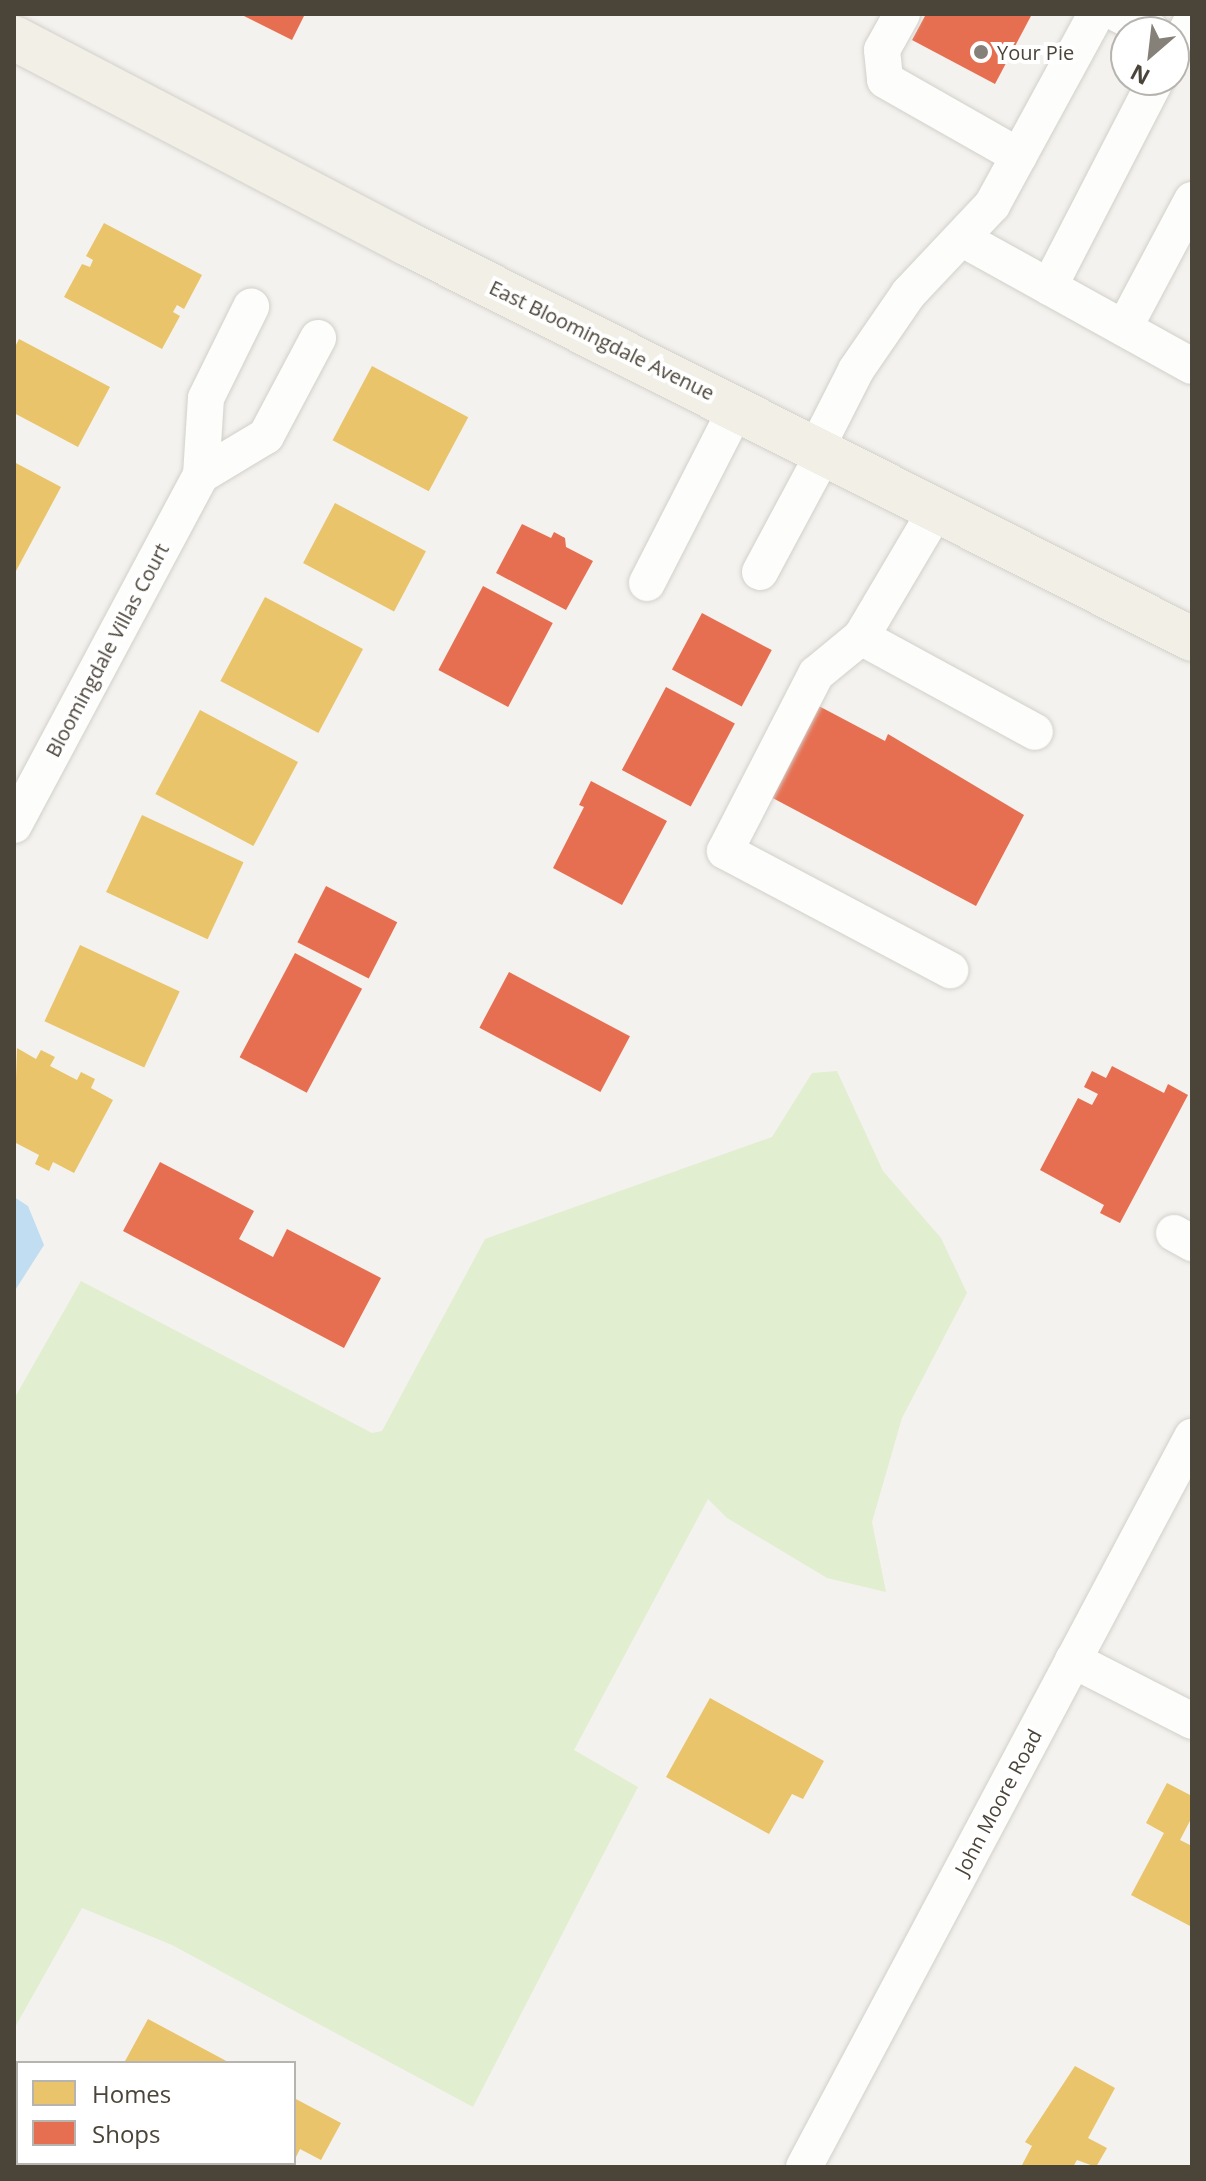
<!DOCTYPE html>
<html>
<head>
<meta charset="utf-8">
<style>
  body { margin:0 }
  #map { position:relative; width:1206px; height:2181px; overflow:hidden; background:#f4f2ee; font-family:"Open Sans",sans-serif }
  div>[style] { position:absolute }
  .green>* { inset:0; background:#e1eecf }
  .water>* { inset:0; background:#c0ddf1 }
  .homes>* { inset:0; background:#e9c46a; transform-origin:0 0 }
  .shops>* { inset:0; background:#e76f51; transform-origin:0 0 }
  .roads { filter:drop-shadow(0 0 2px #d2d0cb) drop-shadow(0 0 2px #d2d0cb) }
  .minor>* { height:36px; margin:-18px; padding:0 18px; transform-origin:18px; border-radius:18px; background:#fdfdfc }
  .major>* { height:44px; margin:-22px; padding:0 22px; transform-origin:22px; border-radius:22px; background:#f2efe6 }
  .dots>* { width:22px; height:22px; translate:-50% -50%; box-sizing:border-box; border:4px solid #fff; border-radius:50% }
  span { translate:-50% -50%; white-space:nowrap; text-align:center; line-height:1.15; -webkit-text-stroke:8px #fff; paint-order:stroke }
  .poi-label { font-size:20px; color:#4b4439 }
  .left { translate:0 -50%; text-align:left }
  .street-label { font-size:20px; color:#4b4439 }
  .frame { position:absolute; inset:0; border:16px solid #4b4439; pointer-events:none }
  .legend { position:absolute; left:16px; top:2061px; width:280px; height:104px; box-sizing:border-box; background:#fff; border:2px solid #b7b4b0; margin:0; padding:10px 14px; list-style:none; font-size:24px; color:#4b4439 }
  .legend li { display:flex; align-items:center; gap:16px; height:40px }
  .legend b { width:40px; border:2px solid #b7b4b0 }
  .north { position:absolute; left:1110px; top:16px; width:80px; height:80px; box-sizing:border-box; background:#fff; border:2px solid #b7b4b0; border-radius:50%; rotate:208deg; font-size:22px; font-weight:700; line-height:32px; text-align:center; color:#4b4439 }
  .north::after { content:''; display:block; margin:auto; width:28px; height:36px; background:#868178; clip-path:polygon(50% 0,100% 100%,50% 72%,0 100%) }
</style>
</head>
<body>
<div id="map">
  <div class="green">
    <div style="clip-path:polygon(837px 1071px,883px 1171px,941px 1238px,967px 1293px,902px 1418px,872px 1522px,886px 1592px,827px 1578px,727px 1518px,708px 1499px,574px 1750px,638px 1787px,473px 2107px,172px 1945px,82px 1908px,14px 2029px,14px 1399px,81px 1281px,372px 1433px,382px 1431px,485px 1239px,772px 1137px,812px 1073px)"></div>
  </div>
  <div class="water">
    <div style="clip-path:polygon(14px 1197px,28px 1206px,44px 1245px,14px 1292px)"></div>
  </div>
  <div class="homes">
    <div style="clip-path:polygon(104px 223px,202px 275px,184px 309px,177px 305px,173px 312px,180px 316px,162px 349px,64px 297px,82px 264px,90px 267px,93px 260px,86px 256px)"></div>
    <div style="clip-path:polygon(19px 339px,110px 387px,78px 447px,14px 413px,14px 349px)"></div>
    <div style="left:372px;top:366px;width:109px;height:84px;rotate:28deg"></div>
    <div style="clip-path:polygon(14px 462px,61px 487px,16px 571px,14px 570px)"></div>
    <div style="left:335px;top:503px;width:103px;height:68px;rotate:28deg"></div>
    <div style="left:265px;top:597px;width:111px;height:95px;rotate:28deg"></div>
    <div style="left:200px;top:710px;width:111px;height:95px;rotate:28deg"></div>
    <div style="left:142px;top:815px;width:112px;height:85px;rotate:25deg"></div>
    <div style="left:80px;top:945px;width:110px;height:84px;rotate:25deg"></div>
    <div style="clip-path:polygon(17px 1048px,36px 1059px,41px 1050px,55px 1057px,50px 1066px,77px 1080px,81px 1072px,95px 1079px,91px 1088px,113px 1100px,74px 1173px,53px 1162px,49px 1171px,35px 1164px,39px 1155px,14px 1142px)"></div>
    <div style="clip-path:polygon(710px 1698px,824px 1761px,803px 1799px,792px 1794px,769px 1834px,666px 1777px)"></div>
    <div style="clip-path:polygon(1167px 1783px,1192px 1796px,1192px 1817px,1180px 1840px,1192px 1846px,1192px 1927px,1131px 1895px,1164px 1833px,1146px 1823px)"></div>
    <div style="clip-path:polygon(148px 2019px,230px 2063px,124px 2063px)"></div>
    <div style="clip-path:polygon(1075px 2066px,1115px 2088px,1088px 2138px,1107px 2148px,1096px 2167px,1077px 2160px,1073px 2167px,1021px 2167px,1032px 2146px,1025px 2142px)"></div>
    <div style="clip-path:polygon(294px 2098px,341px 2123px,321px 2160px,300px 2149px,294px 2161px)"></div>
    <div style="clip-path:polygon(181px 2163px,293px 2163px,179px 2167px)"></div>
  </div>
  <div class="shops">
    <div style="clip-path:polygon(240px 14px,305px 14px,292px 40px)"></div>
    <div style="clip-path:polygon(926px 14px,1032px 14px,995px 84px,912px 40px)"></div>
    <div style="clip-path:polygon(522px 524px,551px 538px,554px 532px,565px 538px,566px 547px,593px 561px,566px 610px,496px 573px)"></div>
    <div style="left:483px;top:586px;width:79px;height:95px;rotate:28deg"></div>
    <div style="left:702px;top:613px;width:79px;height:64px;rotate:28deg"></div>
    <div style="left:666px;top:687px;width:78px;height:94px;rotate:28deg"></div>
    <div style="clip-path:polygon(815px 704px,885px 741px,888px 734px,1024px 815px,976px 906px,767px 795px)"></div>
    <div style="clip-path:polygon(591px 781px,667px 821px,622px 905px,553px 868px,584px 807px,579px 805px)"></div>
    <div style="left:326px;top:886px;width:80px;height:63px;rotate:27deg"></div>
    <div style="left:295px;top:953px;width:76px;height:118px;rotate:28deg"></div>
    <div style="left:509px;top:972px;width:137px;height:63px;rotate:28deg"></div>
    <div style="clip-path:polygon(1112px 1066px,1164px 1093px,1168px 1084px,1188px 1095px,1120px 1223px,1100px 1213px,1104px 1205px,1040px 1170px,1078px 1098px,1092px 1105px,1098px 1094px,1084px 1087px,1092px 1071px,1106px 1078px)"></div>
    <div style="clip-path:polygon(160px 1162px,254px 1211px,239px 1239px,273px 1257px,287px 1229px,381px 1278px,344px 1348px,123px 1231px)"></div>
  </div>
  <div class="roads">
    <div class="minor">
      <div style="left:902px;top:14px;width:41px;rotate:119.1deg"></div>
      <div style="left:882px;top:50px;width:30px;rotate:84deg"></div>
      <div style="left:885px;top:80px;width:154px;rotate:29.6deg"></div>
      <div style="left:1118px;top:14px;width:39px;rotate:27deg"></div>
      <div style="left:1179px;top:45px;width:27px;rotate:-62deg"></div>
      <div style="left:961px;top:238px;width:264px;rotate:29deg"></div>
      <div style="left:1049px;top:287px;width:233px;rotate:-62.7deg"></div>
      <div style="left:1124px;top:328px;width:145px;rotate:-62deg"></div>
      <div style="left:817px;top:447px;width:86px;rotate:-63.1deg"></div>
      <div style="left:856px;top:370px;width:93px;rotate:-55.5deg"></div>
      <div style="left:909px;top:293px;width:121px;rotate:-46.7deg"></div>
      <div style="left:992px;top:205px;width:217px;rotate:-61.4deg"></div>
      <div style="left:201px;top:475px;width:76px;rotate:-31deg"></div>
      <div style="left:266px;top:436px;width:111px;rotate:-62deg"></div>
      <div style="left:938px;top:507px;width:151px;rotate:120.6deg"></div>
      <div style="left:861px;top:637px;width:58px;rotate:140.6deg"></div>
      <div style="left:816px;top:674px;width:199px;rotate:117.2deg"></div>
      <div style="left:725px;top:851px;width:255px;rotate:27.9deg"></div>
      <div style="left:760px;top:572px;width:137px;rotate:-61.8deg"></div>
      <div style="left:647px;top:583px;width:198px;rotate:-62.9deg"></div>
      <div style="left:861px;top:637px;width:198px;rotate:28.6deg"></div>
      <div style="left:14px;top:825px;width:397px;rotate:-61.9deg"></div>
      <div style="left:201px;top:475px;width:77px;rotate:-86.3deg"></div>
      <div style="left:206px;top:398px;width:102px;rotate:-63.7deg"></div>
      <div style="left:1174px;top:1233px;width:21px;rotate:29deg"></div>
      <div style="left:1073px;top:1660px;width:134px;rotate:27.1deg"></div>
      <div style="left:804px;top:2167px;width:827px;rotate:-62.01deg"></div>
    </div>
    <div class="major">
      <div style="left:14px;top:38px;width:442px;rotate:27.6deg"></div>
      <div style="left:406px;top:243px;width:880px;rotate:26.74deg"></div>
    </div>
  </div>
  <div class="dots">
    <div style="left:981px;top:52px;background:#868178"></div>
  </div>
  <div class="poi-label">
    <span class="left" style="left:997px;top:52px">Your Pie</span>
  </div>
  <div class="street-label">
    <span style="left:602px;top:340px;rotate:26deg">East Bloomingdale Avenue</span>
    <span style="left:107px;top:650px;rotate:-62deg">Bloomingdale Villas Court</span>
    <span style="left:998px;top:1802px;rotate:-62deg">John Moore Road</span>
  </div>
  <div class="frame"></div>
  <ul class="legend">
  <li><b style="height:22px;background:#e9c46a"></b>Homes</li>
  <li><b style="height:22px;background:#e76f51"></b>Shops</li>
  </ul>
  <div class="north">N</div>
</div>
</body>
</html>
